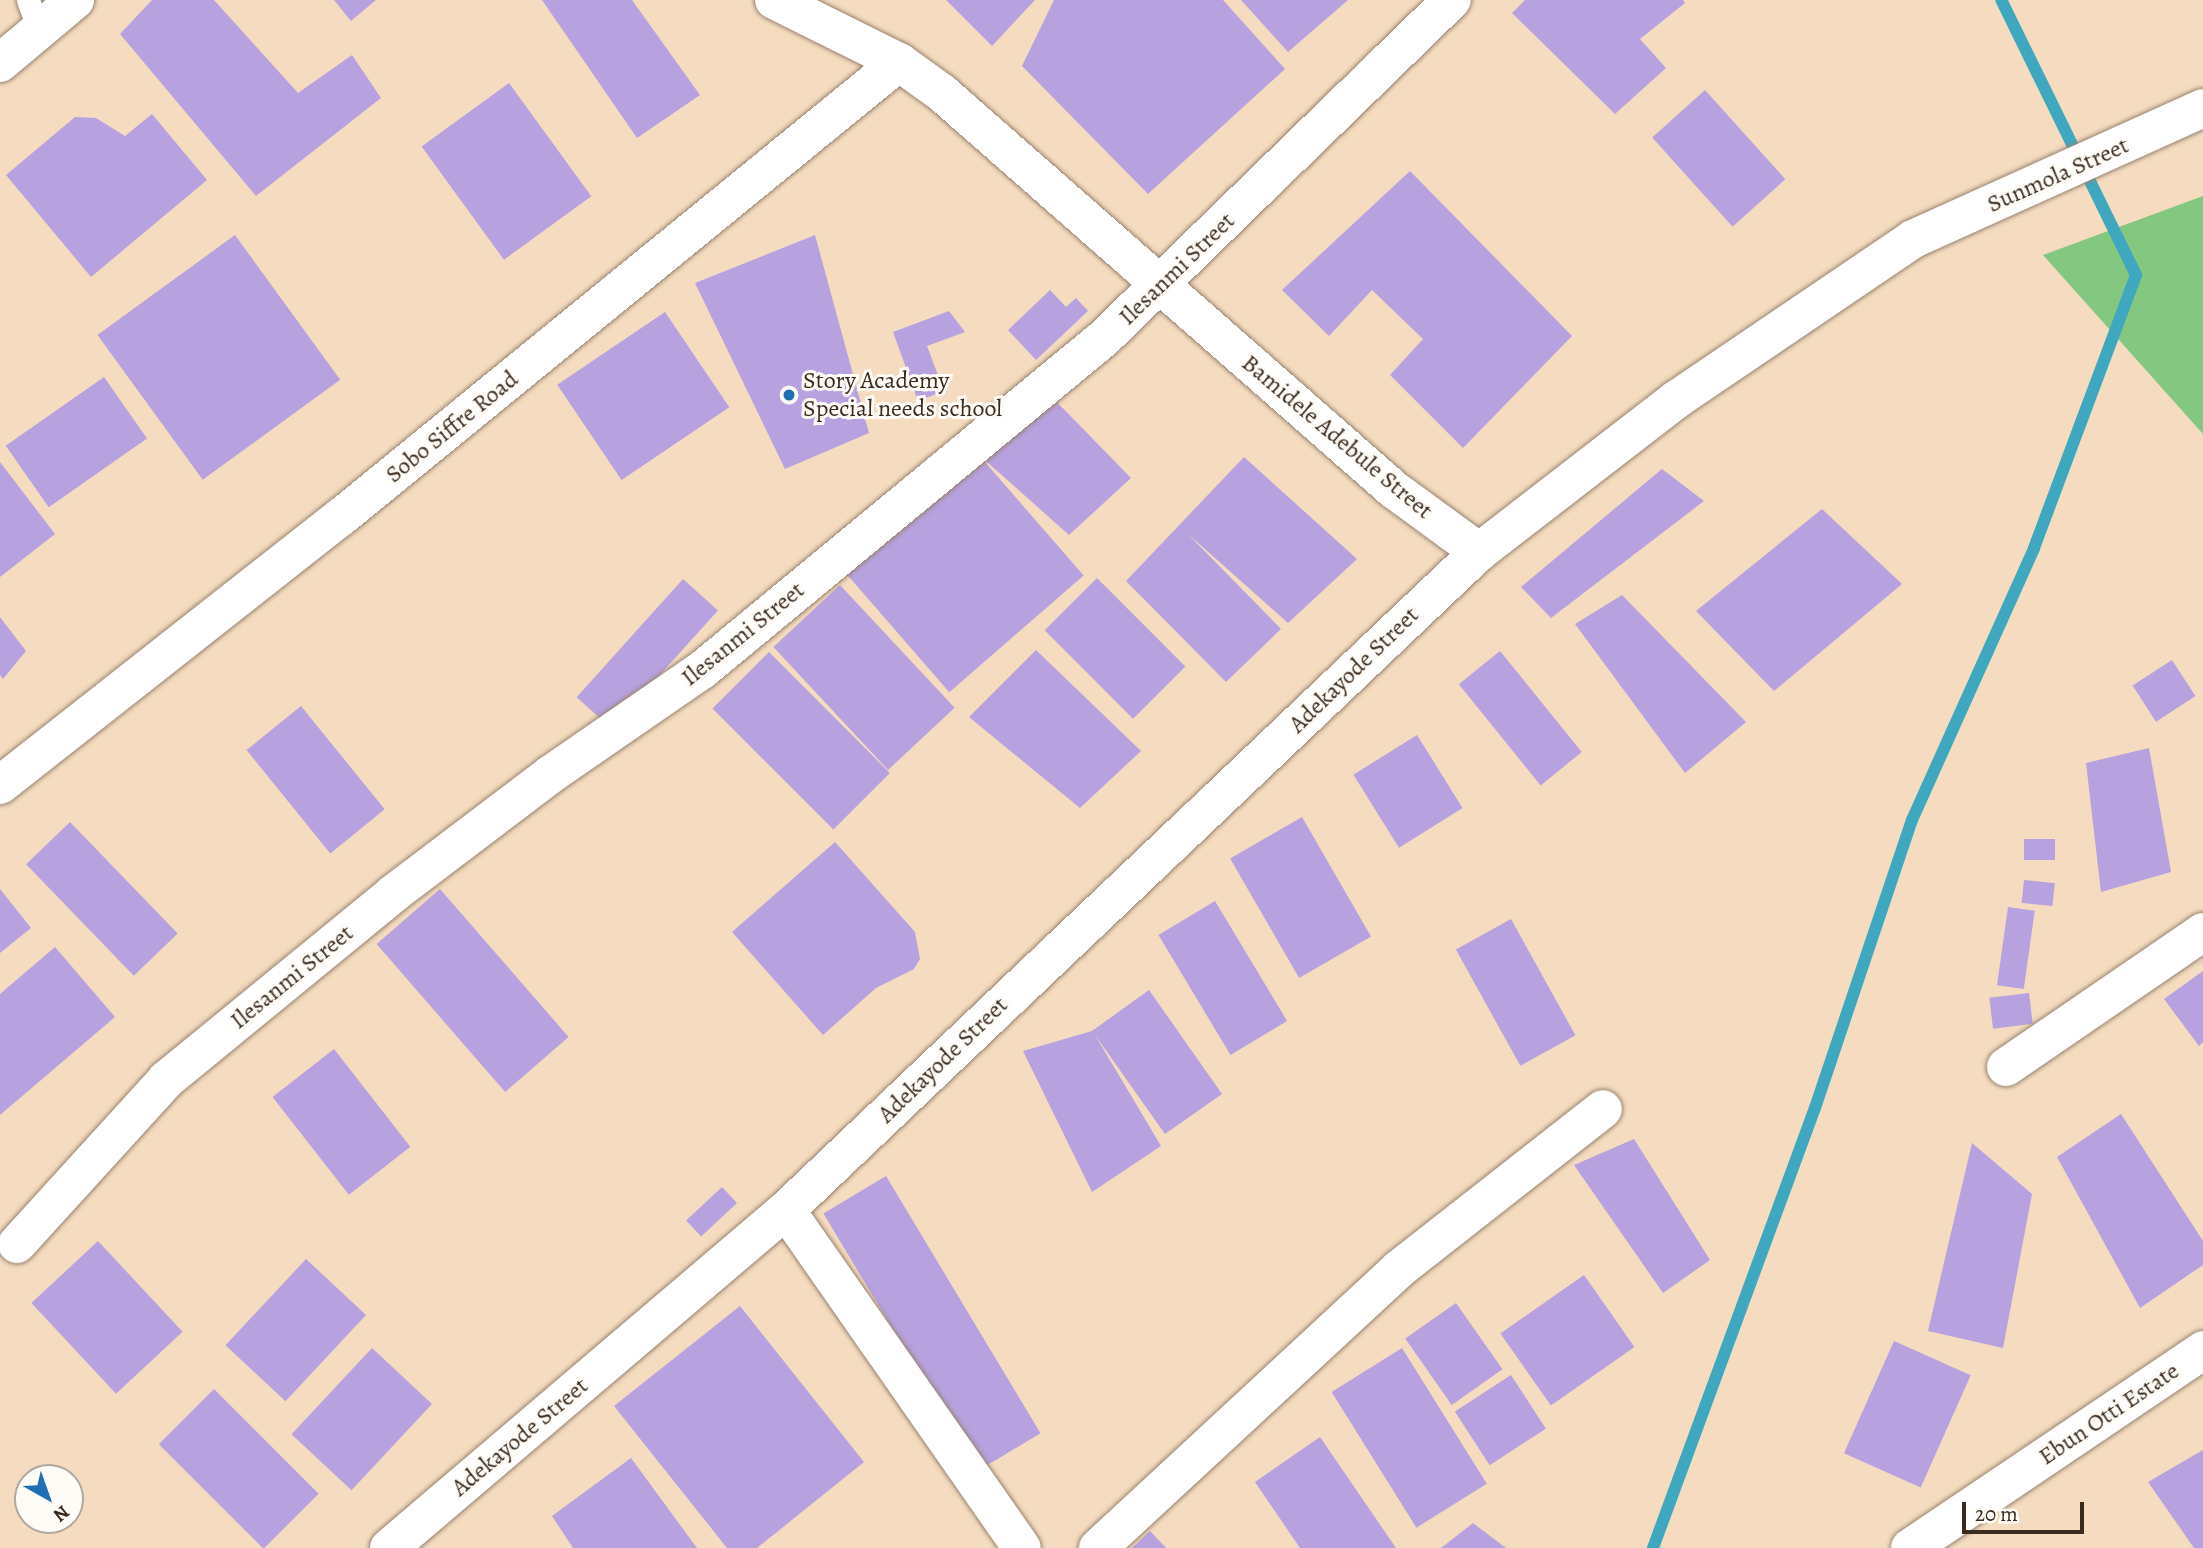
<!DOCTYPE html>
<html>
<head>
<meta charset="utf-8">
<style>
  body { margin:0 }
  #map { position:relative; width:2203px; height:1548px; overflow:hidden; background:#f5dcc0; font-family:Alegreya,serif }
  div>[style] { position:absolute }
  .green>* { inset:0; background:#84c780 }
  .stream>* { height:12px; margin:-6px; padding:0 6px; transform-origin:6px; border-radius:6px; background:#3fa8bf }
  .building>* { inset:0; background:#b7a1df; transform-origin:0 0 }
  .roads { filter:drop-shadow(0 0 2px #98836f) drop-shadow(0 0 2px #98836f) }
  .lane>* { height:23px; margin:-11.5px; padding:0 11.5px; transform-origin:11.5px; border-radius:11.5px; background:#fff }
  .street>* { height:38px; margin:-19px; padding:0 19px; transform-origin:19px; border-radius:19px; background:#fff }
  .dots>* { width:19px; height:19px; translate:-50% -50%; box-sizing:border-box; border:4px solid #fdfcf7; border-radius:50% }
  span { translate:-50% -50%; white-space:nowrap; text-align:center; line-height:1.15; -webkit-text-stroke:6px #fdfcf7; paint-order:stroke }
  .street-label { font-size:24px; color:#3b2a1e }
  .poi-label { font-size:24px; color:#3b2a1e }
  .left { translate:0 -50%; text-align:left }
  .north { position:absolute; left:14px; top:1464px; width:70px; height:70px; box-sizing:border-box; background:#fdfcf7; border:2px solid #afa8a0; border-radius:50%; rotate:140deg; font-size:19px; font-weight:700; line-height:28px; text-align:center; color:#3b2a1e }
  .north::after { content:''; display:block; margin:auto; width:24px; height:32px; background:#1f6fb2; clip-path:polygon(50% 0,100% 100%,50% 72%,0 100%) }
  .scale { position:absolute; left:1962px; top:1502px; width:122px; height:32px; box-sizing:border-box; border:4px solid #3b2a1e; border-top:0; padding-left:9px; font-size:21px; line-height:24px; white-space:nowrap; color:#3b2a1e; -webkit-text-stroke:5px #fdfcf7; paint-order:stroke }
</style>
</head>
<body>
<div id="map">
  <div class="green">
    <div style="clip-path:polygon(2203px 196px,2203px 434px,2043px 255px)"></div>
  </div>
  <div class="stream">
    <div style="left:1653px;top:1548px;width:469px;rotate:-69.8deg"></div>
    <div style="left:1815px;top:1108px;width:304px;rotate:-71.4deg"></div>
    <div style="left:1912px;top:820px;width:298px;rotate:-65.8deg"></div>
    <div style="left:2034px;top:548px;width:291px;rotate:-69.5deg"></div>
    <div style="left:2136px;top:275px;width:306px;rotate:-116.1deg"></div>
  </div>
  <div class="building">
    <div style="clip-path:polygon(152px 0,214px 0,298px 93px,352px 55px,381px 98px,256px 196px,120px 34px)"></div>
    <div style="clip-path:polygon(334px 0,376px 0,351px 21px)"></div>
    <div style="clip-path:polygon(542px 0,632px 0,700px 95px,637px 138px)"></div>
    <div style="clip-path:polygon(946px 0,1035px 0,992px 46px)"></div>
    <div style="clip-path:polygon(1054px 0,1223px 0,1285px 69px,1148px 194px,1022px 66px)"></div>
    <div style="clip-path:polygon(1241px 0,1348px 0,1288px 52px)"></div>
    <div style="clip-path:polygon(1525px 0,1683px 0,1685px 3px,1640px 39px,1666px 68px,1615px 114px,1512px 13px)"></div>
    <div style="left:509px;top:83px;width:140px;height:108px;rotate:54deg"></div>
    <div style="left:1705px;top:90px;width:120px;height:71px;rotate:48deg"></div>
    <div style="clip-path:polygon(152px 114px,207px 180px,91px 277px,6px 175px,75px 117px,96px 118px,125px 136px)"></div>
    <div style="clip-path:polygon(1410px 171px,1572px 336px,1463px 448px,1390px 375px,1423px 339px,1372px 290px,1329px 336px,1282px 290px)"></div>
    <div style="left:235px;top:235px;width:179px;height:170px;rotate:54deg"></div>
    <div style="clip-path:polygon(815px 235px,869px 433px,785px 469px,695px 283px)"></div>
    <div style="clip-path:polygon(1050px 290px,1066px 307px,1076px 298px,1088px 311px,1036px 360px,1008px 330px)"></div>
    <div style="clip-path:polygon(949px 311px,965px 332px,927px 346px,944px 391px,918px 401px,893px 332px)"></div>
    <div style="left:665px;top:312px;width:115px;height:130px;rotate:56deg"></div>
    <div style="left:104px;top:377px;width:75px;height:120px;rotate:55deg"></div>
    <div style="clip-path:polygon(1050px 395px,1131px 478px,1069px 535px,978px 454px)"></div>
    <div style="left:978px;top:454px;width:161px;height:178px;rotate:49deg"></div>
    <div style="clip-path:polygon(1244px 457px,1357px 559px,1288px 623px,1188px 534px,1281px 629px,1226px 682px,1126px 581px)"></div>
    <div style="clip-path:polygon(0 462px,55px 534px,0 577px)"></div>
    <div style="clip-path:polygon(1662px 469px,1704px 501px,1551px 618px,1521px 587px)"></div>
    <div style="clip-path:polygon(1822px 509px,1902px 584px,1774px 691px,1696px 611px)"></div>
    <div style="left:1097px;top:578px;width:125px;height:74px;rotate:45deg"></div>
    <div style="left:683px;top:579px;width:47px;height:159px;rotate:42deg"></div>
    <div style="left:840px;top:585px;width:168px;height:91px;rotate:47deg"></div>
    <div style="clip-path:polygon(1622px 595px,1746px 722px,1685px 773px,1575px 624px)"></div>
    <div style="clip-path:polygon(0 617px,26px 651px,3px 679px,0 675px)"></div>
    <div style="clip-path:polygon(1036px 650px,1141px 751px,1080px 808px,969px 717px)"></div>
    <div style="left:1500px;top:651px;width:130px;height:53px;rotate:51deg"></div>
    <div style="left:769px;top:652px;width:171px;height:80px;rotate:45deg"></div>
    <div style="left:2172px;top:660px;width:43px;height:47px;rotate:57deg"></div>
    <div style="left:301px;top:706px;width:133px;height:70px;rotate:51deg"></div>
    <div style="left:1417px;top:735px;width:86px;height:75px;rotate:58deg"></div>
    <div style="clip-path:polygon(2149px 748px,2171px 872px,2101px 892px,2086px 763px)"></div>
    <div style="left:1302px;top:817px;width:138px;height:83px;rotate:60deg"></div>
    <div style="left:70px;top:822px;width:155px;height:61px;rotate:46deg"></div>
    <div style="left:2024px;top:839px;width:31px;height:21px"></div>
    <div style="clip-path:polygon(835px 842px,915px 932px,920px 959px,914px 969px,876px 988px,823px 1035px,732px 932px)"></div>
    <div style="left:2024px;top:880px;width:31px;height:23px;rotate:6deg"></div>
    <div style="clip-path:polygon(0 889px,31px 928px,0 953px)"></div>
    <div style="left:440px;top:889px;width:196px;height:84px;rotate:49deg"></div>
    <div style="left:1215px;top:901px;width:140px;height:66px;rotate:59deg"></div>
    <div style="left:2008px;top:907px;width:27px;height:79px;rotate:8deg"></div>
    <div style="left:1511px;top:919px;width:133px;height:63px;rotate:61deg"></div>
    <div style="clip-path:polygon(55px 947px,115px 1017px,0 1115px,0 994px)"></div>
    <div style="clip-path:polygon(2203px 971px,2203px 1042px,2199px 1046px,2164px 999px)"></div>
    <div style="clip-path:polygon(1149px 990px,1222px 1094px,1165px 1134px,1095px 1035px,1161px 1146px,1092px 1192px,1023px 1051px,1092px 1031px)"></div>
    <div style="left:2029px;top:993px;width:31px;height:40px;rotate:83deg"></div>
    <div style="left:334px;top:1049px;width:124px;height:78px;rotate:52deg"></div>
    <div style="clip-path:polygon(2121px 1114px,2203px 1241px,2203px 1265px,2140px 1308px,2057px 1157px)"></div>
    <div style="clip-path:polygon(1634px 1139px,1710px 1260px,1663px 1293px,1574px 1165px)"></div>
    <div style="clip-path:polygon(1972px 1143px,2032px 1194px,2003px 1348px,1928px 1331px)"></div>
    <div style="left:886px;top:1176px;width:300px;height:73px;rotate:59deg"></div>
    <div style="left:722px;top:1187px;width:22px;height:49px;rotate:47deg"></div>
    <div style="left:98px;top:1241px;width:124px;height:91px;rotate:47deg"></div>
    <div style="left:306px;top:1259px;width:82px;height:118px;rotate:43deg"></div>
    <div style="left:1584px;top:1275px;width:88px;height:102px;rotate:55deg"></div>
    <div style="left:1456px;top:1303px;width:81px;height:62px;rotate:55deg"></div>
    <div style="clip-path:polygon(740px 1306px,864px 1462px,757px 1548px,727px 1548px,614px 1406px)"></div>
    <div style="left:1894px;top:1341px;width:84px;height:123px;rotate:24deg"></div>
    <div style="left:372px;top:1348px;width:82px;height:118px;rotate:43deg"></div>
    <div style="left:1402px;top:1348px;width:160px;height:83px;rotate:58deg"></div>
    <div style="left:1511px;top:1375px;width:64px;height:67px;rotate:57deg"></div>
    <div style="left:214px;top:1389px;width:148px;height:78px;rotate:45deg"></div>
    <div style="clip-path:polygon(1320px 1437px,1396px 1548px,1300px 1548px,1255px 1482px)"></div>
    <div style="clip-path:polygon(2203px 1450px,2203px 1548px,2194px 1548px,2148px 1482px)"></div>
    <div style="clip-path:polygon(631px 1458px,697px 1548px,573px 1548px,552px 1516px)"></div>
    <div style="clip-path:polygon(1473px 1523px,1506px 1548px,1441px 1548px)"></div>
    <div style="clip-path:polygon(1150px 1531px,1166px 1548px,1132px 1548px)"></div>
  </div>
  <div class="roads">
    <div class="lane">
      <div style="left:28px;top:0;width:32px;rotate:70deg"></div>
    </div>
    <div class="street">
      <div style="left:774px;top:0;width:140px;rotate:26.4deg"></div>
      <div style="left:899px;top:62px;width:53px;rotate:35.8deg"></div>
      <div style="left:942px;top:93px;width:600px;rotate:41.28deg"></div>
      <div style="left:1393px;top:489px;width:107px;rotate:36.2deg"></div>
      <div style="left:1479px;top:552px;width:250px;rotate:-37.7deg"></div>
      <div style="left:1677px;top:399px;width:285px;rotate:-34.1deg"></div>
      <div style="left:1913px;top:239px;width:318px;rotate:-24.3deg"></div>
      <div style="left:0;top:63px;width:98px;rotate:-40deg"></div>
      <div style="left:0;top:785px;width:434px;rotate:-38.2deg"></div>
      <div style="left:341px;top:517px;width:720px;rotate:-39.19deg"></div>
      <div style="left:2006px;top:1067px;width:239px;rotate:-34.4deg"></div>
      <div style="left:786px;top:1210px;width:412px;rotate:55.1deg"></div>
      <div style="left:17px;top:1244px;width:222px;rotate:-47.7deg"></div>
      <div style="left:166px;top:1080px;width:293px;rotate:-39.3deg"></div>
      <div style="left:393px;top:894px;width:198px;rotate:-37.2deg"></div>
      <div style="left:551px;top:774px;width:183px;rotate:-34.6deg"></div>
      <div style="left:702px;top:670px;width:521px;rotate:-39.55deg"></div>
      <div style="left:1104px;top:338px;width:485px;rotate:-44.2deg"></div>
      <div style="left:389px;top:1548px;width:521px;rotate:-40.41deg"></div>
      <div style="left:786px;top:1210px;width:956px;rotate:-43.52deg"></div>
      <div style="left:1098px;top:1548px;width:410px;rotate:-42.8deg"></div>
      <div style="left:1399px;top:1269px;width:259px;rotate:-38.1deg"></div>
      <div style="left:1910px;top:1548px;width:354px;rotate:-34deg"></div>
    </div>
  </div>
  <div class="dots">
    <div style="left:789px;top:395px;background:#1f6fb2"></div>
  </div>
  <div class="street-label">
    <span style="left:2058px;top:175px;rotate:-24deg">Sunmola Street</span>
    <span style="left:1177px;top:269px;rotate:-44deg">Ilesanmi Street</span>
    <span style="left:452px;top:427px;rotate:-39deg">Sobo Siffre Road</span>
    <span style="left:1337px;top:437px;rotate:40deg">Bamidele Adebule Street</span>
    <span style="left:743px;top:634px;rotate:-39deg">Ilesanmi Street</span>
    <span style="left:1354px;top:670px;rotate:-44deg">Adekayode Street</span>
    <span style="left:292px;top:977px;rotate:-39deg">Ilesanmi Street</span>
    <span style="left:943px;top:1060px;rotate:-44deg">Adekayode Street</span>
    <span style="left:2109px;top:1414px;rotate:-34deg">Ebun Otti Estate</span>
    <span style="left:520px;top:1437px;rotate:-40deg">Adekayode Street</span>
  </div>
  <div class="poi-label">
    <span class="left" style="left:803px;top:395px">Story Academy<br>Special needs school</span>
  </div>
  <div class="north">N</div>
  <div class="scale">20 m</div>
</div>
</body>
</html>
